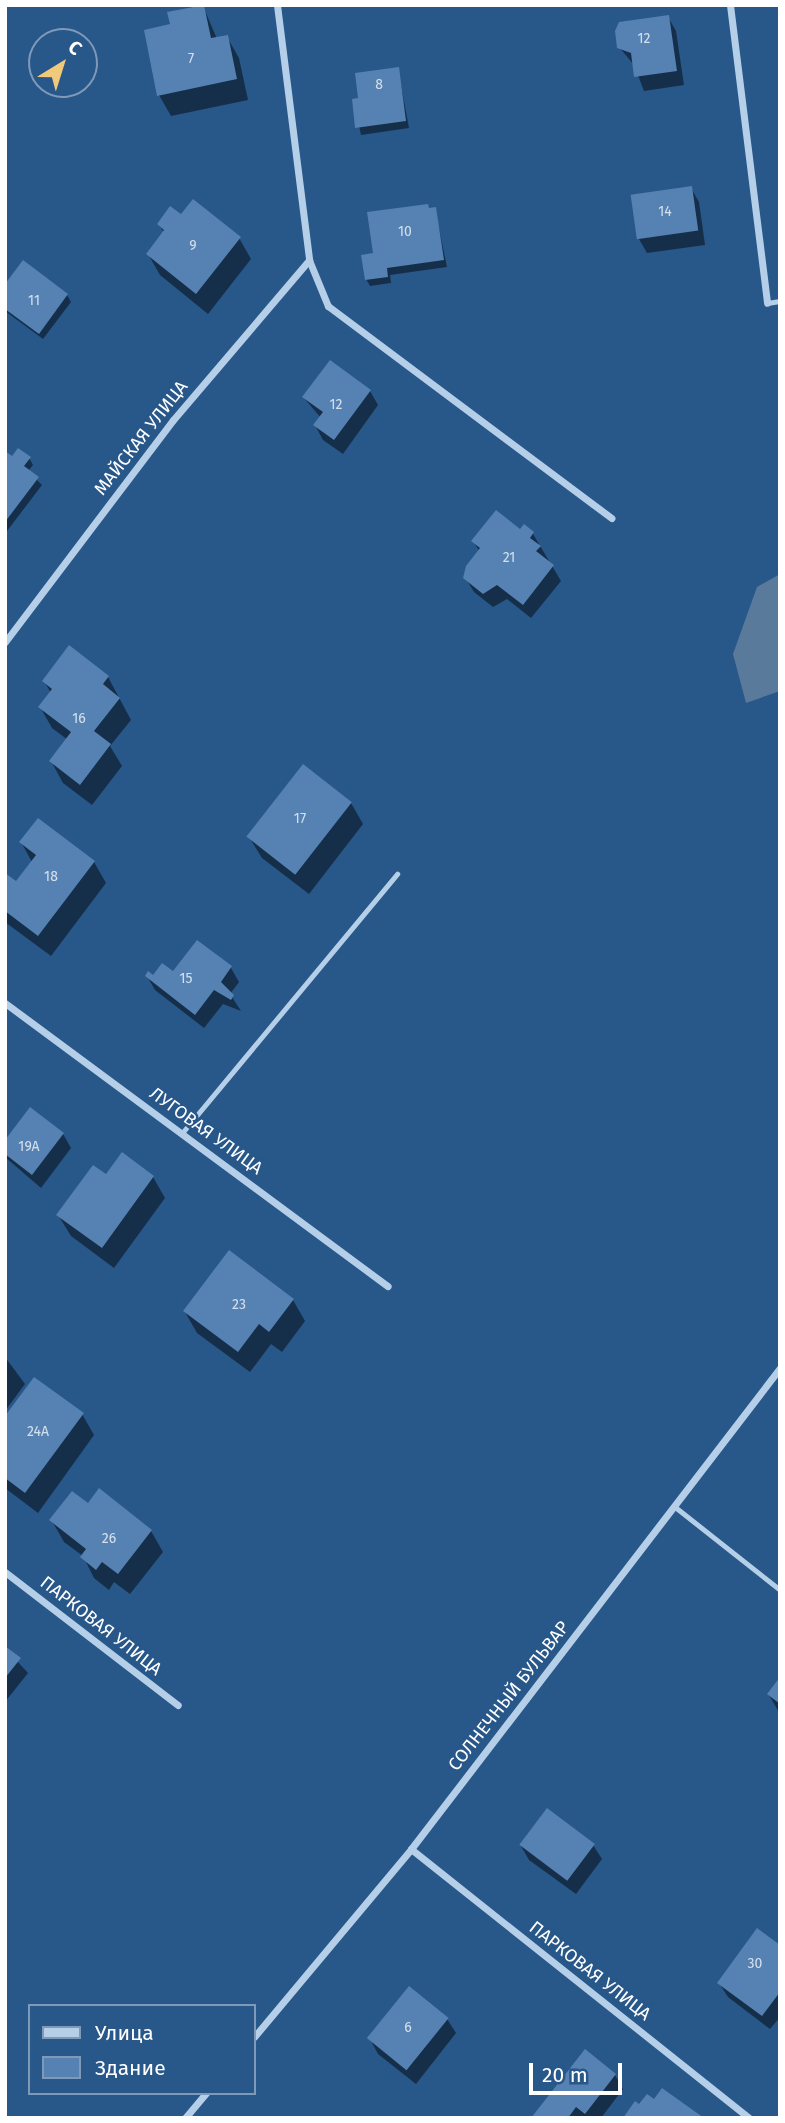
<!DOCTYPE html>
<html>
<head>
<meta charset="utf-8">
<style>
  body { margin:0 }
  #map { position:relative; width:785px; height:2123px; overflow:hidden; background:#285789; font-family:"Fira Sans",sans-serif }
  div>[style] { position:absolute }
  .water>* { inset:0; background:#5a7a9b }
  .shadow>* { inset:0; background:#0007 }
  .building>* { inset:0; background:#5582b2; transform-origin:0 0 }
  .service>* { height:5px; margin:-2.5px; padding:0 2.5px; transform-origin:2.5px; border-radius:2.5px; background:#b5cfe9 }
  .minor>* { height:7px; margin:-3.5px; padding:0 3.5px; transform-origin:3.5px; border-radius:3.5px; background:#b5cfe9 }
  span { translate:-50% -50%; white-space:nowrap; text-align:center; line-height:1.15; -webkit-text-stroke:5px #285789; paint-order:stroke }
  .number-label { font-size:14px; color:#d4e0ec }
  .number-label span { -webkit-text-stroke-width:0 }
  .street-label { font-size:18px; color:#fff }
  .frame { position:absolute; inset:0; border:7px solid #fff; pointer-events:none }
  .legend { position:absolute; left:28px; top:2004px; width:228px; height:91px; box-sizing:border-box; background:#285789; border:2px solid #7e9ab8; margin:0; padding:9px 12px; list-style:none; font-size:21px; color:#fff }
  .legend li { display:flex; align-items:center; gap:14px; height:35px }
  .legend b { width:35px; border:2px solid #7e9ab8 }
  .north { position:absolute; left:28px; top:28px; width:70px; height:70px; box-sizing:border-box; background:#285789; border:2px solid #7e9ab8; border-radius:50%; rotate:38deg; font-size:19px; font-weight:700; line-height:28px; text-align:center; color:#fff }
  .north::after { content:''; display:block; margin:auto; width:24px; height:32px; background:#f0c97b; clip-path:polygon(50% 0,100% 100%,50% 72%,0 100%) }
  .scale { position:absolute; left:529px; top:2063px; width:93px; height:32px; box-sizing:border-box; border:4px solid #fff; border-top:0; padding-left:9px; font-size:21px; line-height:24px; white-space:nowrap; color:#fff; -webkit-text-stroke:5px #285789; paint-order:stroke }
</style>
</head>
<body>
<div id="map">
  <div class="water">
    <div style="clip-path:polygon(780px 574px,780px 691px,746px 703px,733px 654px,757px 587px)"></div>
  </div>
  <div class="shadow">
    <div style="clip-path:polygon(203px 6px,217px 39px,227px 37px,239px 58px,248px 100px,171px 116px,159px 95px,172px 26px)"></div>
    <div style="clip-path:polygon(668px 17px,676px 31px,684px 85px,644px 91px,634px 65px,619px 47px)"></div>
    <div style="clip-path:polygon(398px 69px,409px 128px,361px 135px,354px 101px)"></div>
    <div style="clip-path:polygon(691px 188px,699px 202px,705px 245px,647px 253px,639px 239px,633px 195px)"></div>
    <div style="clip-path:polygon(435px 209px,447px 267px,390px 275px,391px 283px,370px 286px,366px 279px,375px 254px)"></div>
    <div style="clip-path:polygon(181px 216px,239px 238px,251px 259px,208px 314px,160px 275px,148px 254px,164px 233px,159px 224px)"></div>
    <div style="clip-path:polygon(5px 287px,67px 295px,71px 302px,43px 339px,5px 311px)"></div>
    <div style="clip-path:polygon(370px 391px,378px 405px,343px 454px,323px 440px,315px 425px,321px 418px,304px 398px)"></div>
    <div style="clip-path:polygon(5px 453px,12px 459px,29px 458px,33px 465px,28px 471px,42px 485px,7px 531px)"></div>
    <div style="clip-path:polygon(520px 532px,533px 534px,561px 581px,531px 618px,507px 599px,493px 607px,474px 592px,465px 577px,480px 552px,473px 541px)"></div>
    <div style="clip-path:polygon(108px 677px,131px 720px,110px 746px,122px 766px,92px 805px,63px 783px,51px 761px,68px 740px,52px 728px,40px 707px,51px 693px,44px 681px)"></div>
    <div style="clip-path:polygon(351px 803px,363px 824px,309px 894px,262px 858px,249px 837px)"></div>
    <div style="clip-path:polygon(21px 842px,94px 862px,106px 883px,51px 956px,5px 922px,5px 875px,16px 883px,32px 862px)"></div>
    <div style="clip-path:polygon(198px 942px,231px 968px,239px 982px,230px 994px,241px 1011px,223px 1004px,204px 1028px,155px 990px,147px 976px,173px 974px)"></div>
    <div style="clip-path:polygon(63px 1134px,71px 1148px,41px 1188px,5px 1157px,5px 1143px)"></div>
    <div style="clip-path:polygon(106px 1177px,153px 1177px,165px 1198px,114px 1268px,71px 1236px,58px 1215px)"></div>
    <div style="clip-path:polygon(293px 1300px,305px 1321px,282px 1352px,271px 1344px,250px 1372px,197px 1333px,185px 1312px)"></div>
    <div style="clip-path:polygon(5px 1357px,25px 1384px,5px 1411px)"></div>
    <div style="clip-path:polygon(82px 1414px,94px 1435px,38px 1513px,5px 1488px,5px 1419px)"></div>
    <div style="clip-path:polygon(88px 1506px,151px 1531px,163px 1552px,130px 1594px,114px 1582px,109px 1590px,94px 1578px,83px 1556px,64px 1542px,52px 1521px)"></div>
    <div style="clip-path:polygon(5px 1648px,28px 1673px,5px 1702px)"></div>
    <div style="clip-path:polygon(780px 1680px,780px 1714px,769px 1695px)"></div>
    <div style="clip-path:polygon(593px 1845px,602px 1859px,576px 1894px,529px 1860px,521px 1846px)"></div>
    <div style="clip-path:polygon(780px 1948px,780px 2017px,770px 2029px,728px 1997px,719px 1983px)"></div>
    <div style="clip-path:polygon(447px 2019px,456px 2033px,416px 2084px,378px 2054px,370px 2039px)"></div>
    <div style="clip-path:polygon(615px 2075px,623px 2089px,601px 2118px,533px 2118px)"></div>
  </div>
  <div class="building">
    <div style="clip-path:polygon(204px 5px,211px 38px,228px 35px,237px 79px,157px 96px,144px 30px,170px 24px,167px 12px)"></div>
    <div style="clip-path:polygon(669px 15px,677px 71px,634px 77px,631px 53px,617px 48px,615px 31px,619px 22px)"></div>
    <div style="clip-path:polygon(399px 67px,406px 121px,355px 128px,352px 99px,358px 98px,355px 73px)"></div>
    <div style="left:692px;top:186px;width:45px;height:62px;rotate:82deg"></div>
    <div style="clip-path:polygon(193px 199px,241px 237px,196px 294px,146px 254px,164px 230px,157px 224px,170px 206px,181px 214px)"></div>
    <div style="clip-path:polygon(428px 204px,429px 208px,436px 207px,444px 260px,387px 268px,388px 277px,365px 280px,361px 255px,373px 253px,367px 212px)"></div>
    <div style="clip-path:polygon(23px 260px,68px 294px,39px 334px,5px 309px,5px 284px)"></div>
    <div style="clip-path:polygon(330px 360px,371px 390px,334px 440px,313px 425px,323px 412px,302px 397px)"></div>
    <div style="clip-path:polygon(18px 448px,31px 457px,24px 466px,39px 477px,5px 522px,5px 451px,12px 456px)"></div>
    <div style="clip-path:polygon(496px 510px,520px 529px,524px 524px,534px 532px,530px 538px,541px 546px,536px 551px,554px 565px,523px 605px,497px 585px,483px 594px,463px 578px,466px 566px,480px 548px,471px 541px)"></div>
    <div style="clip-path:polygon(69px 645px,109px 676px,103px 684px,120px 698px,94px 731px,111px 744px,80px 785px,49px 761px,71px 732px,38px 707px,52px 689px,42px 681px)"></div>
    <div style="left:303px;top:764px;width:62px;height:92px;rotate:38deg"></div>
    <div style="clip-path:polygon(38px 818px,95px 861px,38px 936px,5px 911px,5px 873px,16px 881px,36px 855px,19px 842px)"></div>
    <div style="clip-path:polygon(197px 940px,232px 966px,221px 982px,234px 995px,231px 1000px,214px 990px,195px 1015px,145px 976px,148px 971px,153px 975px,162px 963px,173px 971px)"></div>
    <div style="clip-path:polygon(30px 1107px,64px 1133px,32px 1175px,5px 1154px,5px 1140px)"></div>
    <div style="clip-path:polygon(122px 1152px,154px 1176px,102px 1248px,56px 1215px,93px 1165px,106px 1174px)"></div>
    <div style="clip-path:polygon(229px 1250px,294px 1299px,269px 1332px,259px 1324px,238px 1352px,183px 1311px)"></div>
    <div style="clip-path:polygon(34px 1377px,84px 1413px,25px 1493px,5px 1478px,5px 1416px)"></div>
    <div style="clip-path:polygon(99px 1488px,152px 1530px,118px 1574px,102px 1562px,96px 1570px,80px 1557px,86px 1549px,49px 1520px,72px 1491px,88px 1503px)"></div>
    <div style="clip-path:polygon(5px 1646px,21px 1658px,5px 1678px)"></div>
    <div style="clip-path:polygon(780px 1677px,780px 1704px,767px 1694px)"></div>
    <div style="left:547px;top:1808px;width:60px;height:46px;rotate:37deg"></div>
    <div style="clip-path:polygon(757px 1928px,780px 1945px,780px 1992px,762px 2016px,717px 1983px)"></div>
    <div style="left:409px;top:1986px;width:51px;height:67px;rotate:39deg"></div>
    <div style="clip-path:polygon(585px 2049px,616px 2074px,585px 2114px,576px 2107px,568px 2118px,531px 2118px)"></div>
    <div style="clip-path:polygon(662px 2088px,704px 2118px,623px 2118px,635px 2101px,639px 2104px,647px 2094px,654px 2099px)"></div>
  </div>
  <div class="service">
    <div style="left:767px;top:303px;width:13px;rotate:-9deg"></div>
    <div style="left:182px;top:1133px;width:337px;rotate:-50.3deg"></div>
    <div style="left:675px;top:1507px;width:134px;rotate:38.3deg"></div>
  </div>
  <div class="minor">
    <div style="left:277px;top:5px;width:257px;rotate:82.8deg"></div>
    <div style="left:309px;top:260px;width:50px;rotate:67.6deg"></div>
    <div style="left:328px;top:306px;width:354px;rotate:36.8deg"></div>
    <div style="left:730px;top:5px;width:300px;rotate:82.9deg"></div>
    <div style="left:5px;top:642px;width:278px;rotate:-52.9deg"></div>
    <div style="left:173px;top:420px;width:210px;rotate:-49.6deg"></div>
    <div style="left:5px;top:1003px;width:476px;rotate:36.5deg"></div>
    <div style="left:5px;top:1572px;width:218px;rotate:37.6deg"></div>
    <div style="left:411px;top:1849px;width:432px;rotate:38.5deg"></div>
    <div style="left:254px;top:2037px;width:245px;rotate:-50.1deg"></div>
    <div style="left:411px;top:1849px;width:606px;rotate:-52.51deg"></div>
    <div style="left:185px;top:2118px;width:33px;rotate:-50deg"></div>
  </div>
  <div class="number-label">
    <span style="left:644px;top:39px">12</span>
    <span style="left:191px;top:59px">7</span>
    <span style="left:379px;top:85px">8</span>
    <span style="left:665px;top:212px">14</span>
    <span style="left:405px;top:232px">10</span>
    <span style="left:193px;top:246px">9</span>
    <span style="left:34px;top:301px">11</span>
    <span style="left:336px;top:405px">12</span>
    <span style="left:509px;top:558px">21</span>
    <span style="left:79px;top:719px">16</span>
    <span style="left:300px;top:819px">17</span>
    <span style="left:51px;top:877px">18</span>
    <span style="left:186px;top:979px">15</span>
    <span style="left:29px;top:1147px">19А</span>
    <span style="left:239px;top:1305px">23</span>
    <span style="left:38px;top:1432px">24А</span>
    <span style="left:109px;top:1539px">26</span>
    <span style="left:755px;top:1964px">30</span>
    <span style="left:408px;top:2028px">6</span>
  </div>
  <div class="street-label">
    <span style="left:141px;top:438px;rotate:-52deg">МАЙСКАЯ УЛИЦА</span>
    <span style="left:206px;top:1131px;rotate:36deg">ЛУГОВАЯ УЛИЦА</span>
    <span style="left:101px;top:1626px;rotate:38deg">ПАРКОВАЯ УЛИЦА</span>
    <span style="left:509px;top:1696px;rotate:-52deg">СОЛНЕЧНЫЙ БУЛЬВАР</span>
    <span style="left:590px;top:1971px;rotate:38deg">ПАРКОВАЯ УЛИЦА</span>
  </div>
  <div class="frame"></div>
  <ul class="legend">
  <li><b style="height:9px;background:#b5cfe9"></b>Улица</li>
  <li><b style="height:19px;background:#5582b2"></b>Здание</li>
  </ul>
  <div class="north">С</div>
  <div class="scale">20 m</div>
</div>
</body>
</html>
